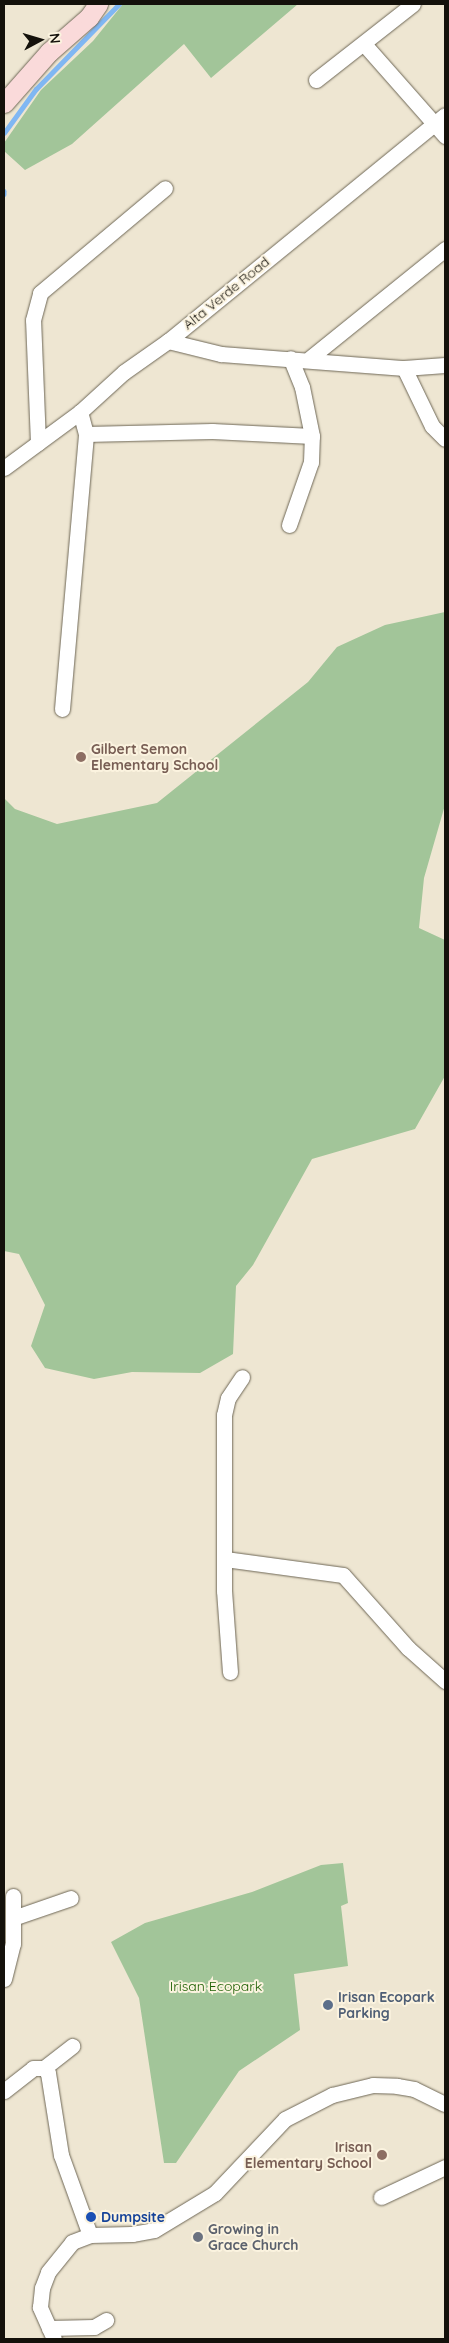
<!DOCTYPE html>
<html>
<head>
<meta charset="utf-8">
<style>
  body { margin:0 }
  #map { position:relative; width:449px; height:2343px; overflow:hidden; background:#eee6d2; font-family:Quicksand,sans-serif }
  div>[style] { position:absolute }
  .green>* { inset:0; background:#a2c599 }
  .stream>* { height:4.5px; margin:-2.25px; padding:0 2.25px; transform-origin:2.25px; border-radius:2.25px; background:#80b7f3 }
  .roads { filter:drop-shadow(0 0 1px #6e6756) drop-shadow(0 0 1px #6e6756) }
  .minor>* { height:15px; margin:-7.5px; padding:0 7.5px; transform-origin:7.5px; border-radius:7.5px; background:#fff }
  .major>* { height:19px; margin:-9.5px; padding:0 9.5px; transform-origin:9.5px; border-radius:9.5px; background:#fadada }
  .dots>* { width:14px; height:14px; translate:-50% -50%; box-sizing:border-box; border:2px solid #fbf3df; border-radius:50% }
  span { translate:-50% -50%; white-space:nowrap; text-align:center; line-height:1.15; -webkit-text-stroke:4px #fbf3df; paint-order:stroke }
  .street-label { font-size:14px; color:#14110b }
  .education-label { font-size:14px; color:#785e54; font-weight:700 }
  .left { translate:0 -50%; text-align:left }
  .right { translate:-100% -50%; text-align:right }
  .park-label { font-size:14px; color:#1d6003 }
  .service-label { font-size:14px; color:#4e5e75; font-weight:700 }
  .transit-label { font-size:14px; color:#164399; font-weight:700 }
  .worship-label { font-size:14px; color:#5b616d; font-weight:700 }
  .frame { position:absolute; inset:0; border:5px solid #14110b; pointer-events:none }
  .north { position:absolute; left:15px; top:15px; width:50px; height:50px; -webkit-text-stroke:4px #fbf3df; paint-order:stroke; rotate:84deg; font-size:14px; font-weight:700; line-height:20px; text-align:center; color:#14110b }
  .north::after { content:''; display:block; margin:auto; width:18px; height:22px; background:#14110b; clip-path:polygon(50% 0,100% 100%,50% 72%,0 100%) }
</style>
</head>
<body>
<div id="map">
  <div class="green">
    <div style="clip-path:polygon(123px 4px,298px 4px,211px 78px,184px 44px,72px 144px,25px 170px,4px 151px,4px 143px,41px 90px,93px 41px)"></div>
    <div style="clip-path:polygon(445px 612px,445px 805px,424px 878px,419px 928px,445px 940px,445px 1076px,415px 1129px,312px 1159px,253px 1265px,236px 1286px,233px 1354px,200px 1373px,132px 1372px,94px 1379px,45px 1368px,31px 1346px,45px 1305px,19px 1254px,4px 1251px,4px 798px,15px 809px,57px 824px,157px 803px,308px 682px,337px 647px,385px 625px)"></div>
    <div style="clip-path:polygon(343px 1863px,348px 1903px,341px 1906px,348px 1966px,294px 1974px,300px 2030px,239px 2071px,176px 2163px,164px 2163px,139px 1998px,111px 1942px,145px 1923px,252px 1892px,321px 1865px)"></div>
  </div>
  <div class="stream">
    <div style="left:4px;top:133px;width:54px;rotate:-54deg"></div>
    <div style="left:36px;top:89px;width:119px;rotate:-45.7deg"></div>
    <div style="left:4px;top:191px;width:3px;rotate:90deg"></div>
  </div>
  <div class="roads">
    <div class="minor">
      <div style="left:364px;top:44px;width:123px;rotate:48.6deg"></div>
      <div style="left:316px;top:80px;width:123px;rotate:-38.1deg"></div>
      <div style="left:168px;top:341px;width:55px;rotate:13.8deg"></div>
      <div style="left:221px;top:354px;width:184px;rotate:4.4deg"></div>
      <div style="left:404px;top:368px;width:41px;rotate:-4.2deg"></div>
      <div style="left:310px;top:358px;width:174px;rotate:-38.9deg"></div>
      <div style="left:404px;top:368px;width:64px;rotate:64.2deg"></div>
      <div style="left:432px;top:426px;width:18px;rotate:45deg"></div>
      <div style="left:86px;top:434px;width:126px;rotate:-1.4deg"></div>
      <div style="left:212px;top:431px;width:100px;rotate:2.9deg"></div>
      <div style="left:38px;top:443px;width:123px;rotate:-92.3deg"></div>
      <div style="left:33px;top:320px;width:28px;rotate:-75deg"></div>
      <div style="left:40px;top:293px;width:163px;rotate:-40deg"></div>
      <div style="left:4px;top:468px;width:94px;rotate:-36.4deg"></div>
      <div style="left:80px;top:412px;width:59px;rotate:-42.3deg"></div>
      <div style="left:124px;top:372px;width:54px;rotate:-35.2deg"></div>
      <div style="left:168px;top:341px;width:357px;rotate:-39.2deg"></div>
      <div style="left:289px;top:525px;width:67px;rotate:-70.8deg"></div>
      <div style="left:311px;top:462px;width:26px;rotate:-88deg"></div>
      <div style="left:312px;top:436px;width:50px;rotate:-101.5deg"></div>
      <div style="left:302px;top:387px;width:31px;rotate:-112deg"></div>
      <div style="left:62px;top:709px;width:276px;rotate:-85deg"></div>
      <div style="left:86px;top:434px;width:23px;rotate:-105deg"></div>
      <div style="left:225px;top:1559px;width:119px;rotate:7.7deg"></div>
      <div style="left:343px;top:1575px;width:98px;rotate:48.3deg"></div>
      <div style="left:408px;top:1648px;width:50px;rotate:41.7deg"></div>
      <div style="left:230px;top:1672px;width:81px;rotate:-94.2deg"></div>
      <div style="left:224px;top:1591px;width:176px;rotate:-90deg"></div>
      <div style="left:224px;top:1415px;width:17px;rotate:-77deg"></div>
      <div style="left:228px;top:1398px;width:25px;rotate:-56deg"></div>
      <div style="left:13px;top:1918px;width:61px;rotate:-19deg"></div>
      <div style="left:4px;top:1979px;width:36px;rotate:-76deg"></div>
      <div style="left:13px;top:1944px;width:48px;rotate:-90deg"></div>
      <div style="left:44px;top:2068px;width:36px;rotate:-38deg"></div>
      <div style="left:4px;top:2091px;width:37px;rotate:-38deg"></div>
      <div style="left:33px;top:2068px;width:11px"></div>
      <div style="left:44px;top:2068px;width:6px;rotate:51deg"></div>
      <div style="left:48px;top:2073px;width:83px;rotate:81deg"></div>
      <div style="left:61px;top:2155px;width:85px;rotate:70.1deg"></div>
      <div style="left:381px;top:2197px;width:71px;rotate:-25.1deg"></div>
      <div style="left:49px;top:2328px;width:45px;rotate:-1.3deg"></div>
      <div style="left:94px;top:2327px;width:14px;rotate:-30deg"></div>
      <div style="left:54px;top:2339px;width:35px;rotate:-114deg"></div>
      <div style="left:40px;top:2307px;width:19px;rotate:-84deg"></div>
      <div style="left:42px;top:2288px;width:17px;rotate:-69deg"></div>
      <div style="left:48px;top:2272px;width:38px;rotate:-51deg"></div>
      <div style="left:72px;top:2242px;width:19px;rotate:-21deg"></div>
      <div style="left:90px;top:2235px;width:42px;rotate:-1.4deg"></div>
      <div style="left:132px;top:2234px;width:22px;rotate:-10deg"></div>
      <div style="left:154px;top:2230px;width:71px;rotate:-31.2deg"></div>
      <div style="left:215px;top:2193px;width:102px;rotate:-46.6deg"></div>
      <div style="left:285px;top:2119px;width:53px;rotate:-27.1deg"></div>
      <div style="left:332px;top:2095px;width:42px;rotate:-13.7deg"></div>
      <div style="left:373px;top:2085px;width:24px;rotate:2deg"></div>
      <div style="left:397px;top:2086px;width:17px;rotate:10deg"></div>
      <div style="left:414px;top:2089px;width:34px;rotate:26deg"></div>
    </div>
    <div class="major">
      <div style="left:4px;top:103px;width:68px;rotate:-48.6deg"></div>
      <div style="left:49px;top:52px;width:53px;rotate:-41.2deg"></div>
      <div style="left:89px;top:17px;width:16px;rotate:-55deg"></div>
    </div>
  </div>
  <div class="dots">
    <div style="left:81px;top:757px;background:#8d6e63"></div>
    <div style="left:328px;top:2005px;background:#5c6f8a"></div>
    <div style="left:382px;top:2155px;background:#8d6e63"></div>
    <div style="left:91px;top:2217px;background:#1a4fb4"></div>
    <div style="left:198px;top:2237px;background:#6b7280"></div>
  </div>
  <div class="street-label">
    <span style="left:226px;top:293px;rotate:-39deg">Alta Verde Road</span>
  </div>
  <div class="education-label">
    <span class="left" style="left:91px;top:757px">Gilbert Semon<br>Elementary School</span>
    <span class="right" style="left:372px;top:2155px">Irisan<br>Elementary School</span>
  </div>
  <div class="park-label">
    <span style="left:216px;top:1986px">Irisan Ecopark</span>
  </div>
  <div class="service-label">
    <span class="left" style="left:338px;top:2005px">Irisan Ecopark<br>Parking</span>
  </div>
  <div class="transit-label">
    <span class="left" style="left:101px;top:2217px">Dumpsite</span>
  </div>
  <div class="worship-label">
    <span class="left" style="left:208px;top:2237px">Growing in<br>Grace Church</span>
  </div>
  <div class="frame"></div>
  <div class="north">N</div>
</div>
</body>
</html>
